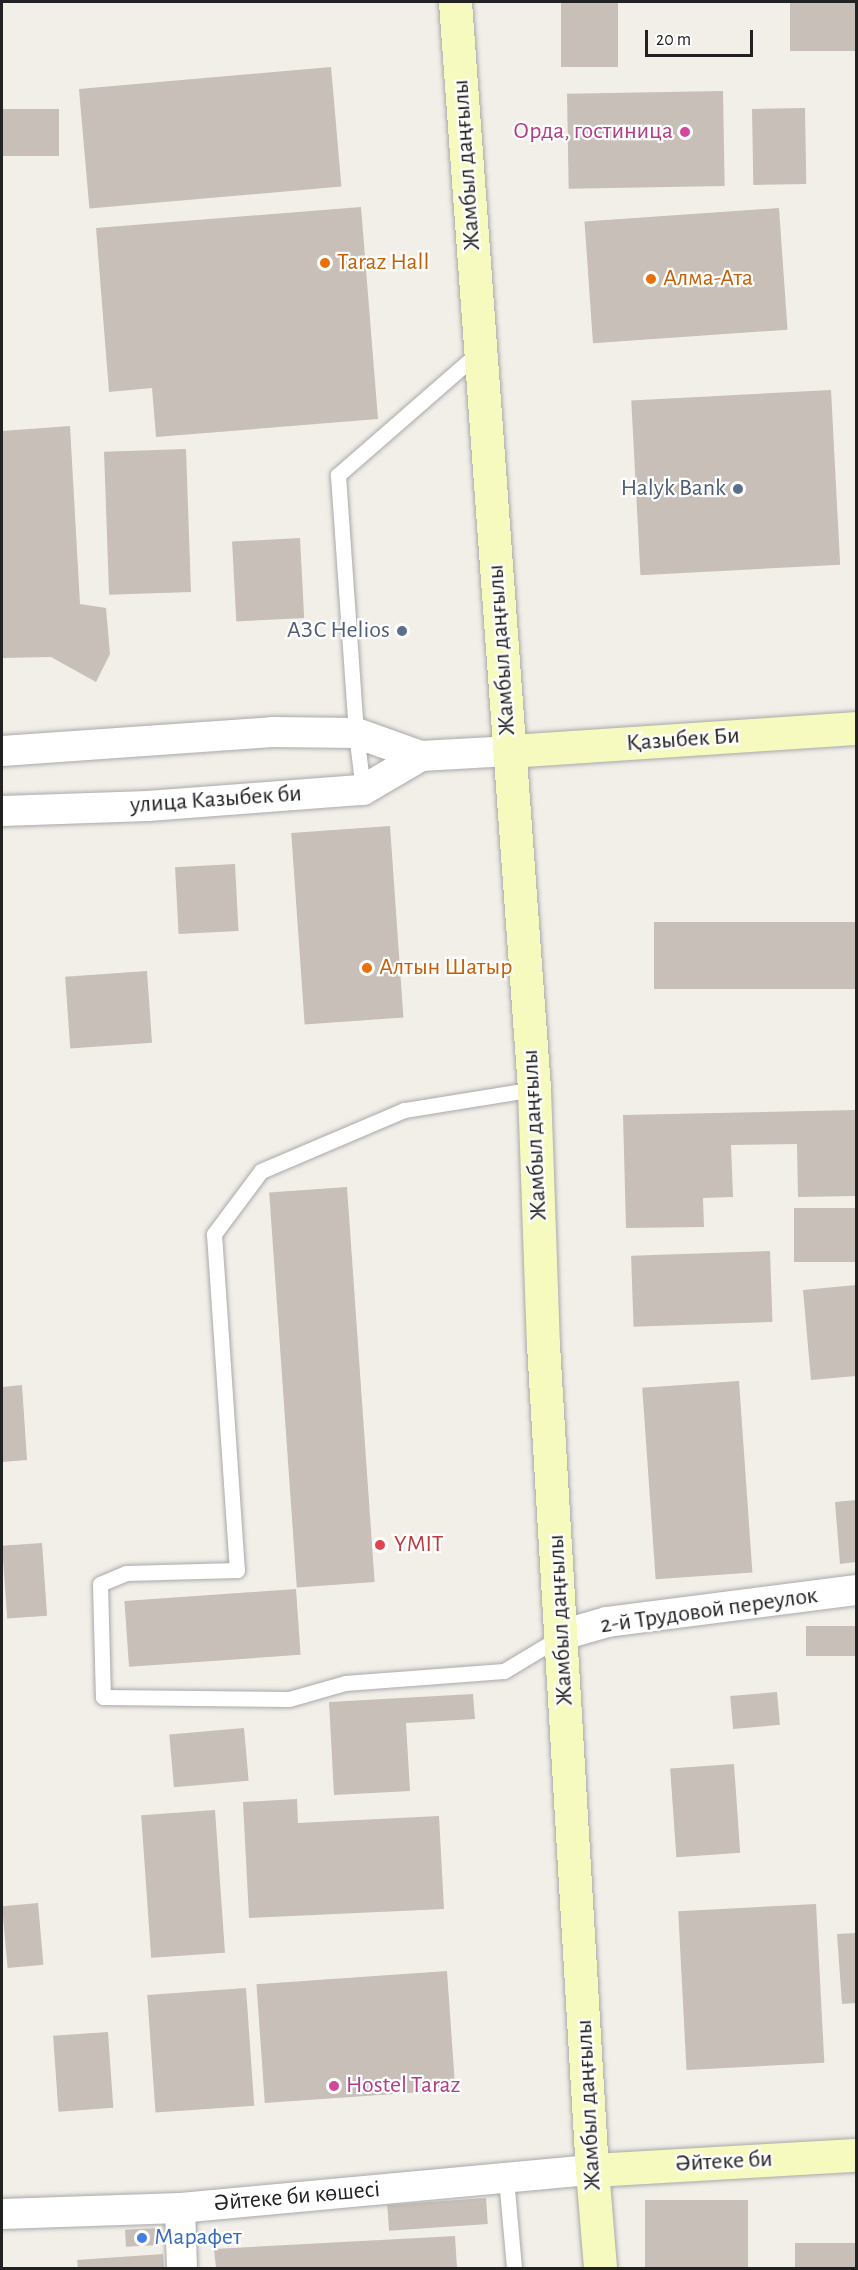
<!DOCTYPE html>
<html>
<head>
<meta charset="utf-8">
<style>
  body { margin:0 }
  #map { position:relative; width:858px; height:2270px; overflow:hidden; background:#f2efe9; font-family:"Alegreya Sans",sans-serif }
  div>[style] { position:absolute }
  .building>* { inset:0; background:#c7bfb8; transform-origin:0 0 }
  .roads { filter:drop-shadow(0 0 2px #a9a9a9) drop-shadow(0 0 2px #a9a9a9) }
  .lane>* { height:15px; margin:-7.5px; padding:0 7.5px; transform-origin:7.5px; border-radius:7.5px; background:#fff }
  .street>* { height:30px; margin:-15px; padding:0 15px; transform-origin:15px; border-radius:15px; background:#fff }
  .secondary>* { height:33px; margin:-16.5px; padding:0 16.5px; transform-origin:16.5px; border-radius:16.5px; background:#f7fabf }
  .dots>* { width:16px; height:16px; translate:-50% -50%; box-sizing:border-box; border:3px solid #fff; border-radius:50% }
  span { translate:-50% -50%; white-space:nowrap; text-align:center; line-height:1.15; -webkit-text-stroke:4.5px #fff; paint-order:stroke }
  .hotel-label { font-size:24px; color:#b23c85 }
  .right { translate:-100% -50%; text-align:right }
  .left { translate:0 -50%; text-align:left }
  .street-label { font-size:24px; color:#222 }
  .food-label { font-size:24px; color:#c56008 }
  .service-label { font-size:24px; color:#4e5e75 }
  .health-label { font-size:24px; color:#be3a42 }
  .shop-label { font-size:24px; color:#366cbe }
  .frame { position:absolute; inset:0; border:3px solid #222; pointer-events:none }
  .scale { position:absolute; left:645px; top:30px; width:108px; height:27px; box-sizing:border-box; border:3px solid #222; border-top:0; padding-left:8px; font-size:18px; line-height:21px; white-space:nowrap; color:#222; -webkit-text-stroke:4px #fff; paint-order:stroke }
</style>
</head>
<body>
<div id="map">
  <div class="building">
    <div style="left:561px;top:2px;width:57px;height:65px"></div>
    <div style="left:790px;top:2px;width:66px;height:49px"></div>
    <div style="left:331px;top:67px;width:120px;height:253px;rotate:85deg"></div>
    <div style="left:723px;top:91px;width:95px;height:156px;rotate:89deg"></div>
    <div style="left:805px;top:108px;width:76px;height:53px;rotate:89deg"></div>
    <div style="left:2px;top:109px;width:57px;height:47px"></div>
    <div style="clip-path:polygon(361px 207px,378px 419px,156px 437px,152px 388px,109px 392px,96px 228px)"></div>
    <div style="left:779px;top:208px;width:122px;height:195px;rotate:86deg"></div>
    <div style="left:831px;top:390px;width:175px;height:200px;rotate:87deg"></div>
    <div style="clip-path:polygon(70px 426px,80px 604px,106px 608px,110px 654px,96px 682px,51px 657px,2px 658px,2px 431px)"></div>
    <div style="left:186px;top:449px;width:143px;height:82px;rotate:88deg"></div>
    <div style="left:300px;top:538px;width:80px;height:68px;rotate:87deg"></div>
    <div style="left:390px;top:826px;width:192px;height:99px;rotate:86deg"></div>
    <div style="left:235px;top:864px;width:67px;height:60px;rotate:87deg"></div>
    <div style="left:856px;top:922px;width:67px;height:202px;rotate:90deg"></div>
    <div style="left:147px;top:971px;width:72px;height:82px;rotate:86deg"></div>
    <div style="clip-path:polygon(856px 1110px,856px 1196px,798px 1197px,797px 1144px,731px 1145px,733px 1197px,703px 1198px,704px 1227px,626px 1228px,623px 1115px)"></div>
    <div style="left:347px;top:1187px;width:396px;height:78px;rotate:86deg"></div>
    <div style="left:856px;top:1208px;width:54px;height:62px;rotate:90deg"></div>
    <div style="left:770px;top:1251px;width:71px;height:139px;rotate:88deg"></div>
    <div style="clip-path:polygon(856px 1285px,856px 1376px,811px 1380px,803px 1290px)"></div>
    <div style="left:739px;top:1381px;width:192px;height:97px;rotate:86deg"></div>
    <div style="clip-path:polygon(22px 1385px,27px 1460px,2px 1462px,2px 1387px)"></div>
    <div style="clip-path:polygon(856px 1500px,856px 1562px,840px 1564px,835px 1502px)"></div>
    <div style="left:42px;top:1543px;width:73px;height:40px;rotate:86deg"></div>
    <div style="left:296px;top:1589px;width:66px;height:172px;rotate:86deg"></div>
    <div style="left:856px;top:1626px;width:30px;height:50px;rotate:90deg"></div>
    <div style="left:777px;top:1692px;width:33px;height:47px;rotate:85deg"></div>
    <div style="clip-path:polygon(473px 1694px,475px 1719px,406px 1723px,410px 1791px,334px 1795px,329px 1702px)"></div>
    <div style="left:244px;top:1728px;width:53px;height:75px;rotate:85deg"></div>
    <div style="left:734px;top:1764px;width:89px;height:64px;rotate:86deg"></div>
    <div style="clip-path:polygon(297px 1799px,298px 1823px,439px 1816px,444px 1909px,249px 1918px,243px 1802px)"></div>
    <div style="left:215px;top:1810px;width:143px;height:74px;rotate:86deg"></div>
    <div style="left:38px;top:1903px;width:62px;height:36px;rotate:85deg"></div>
    <div style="left:816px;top:1904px;width:159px;height:138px;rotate:87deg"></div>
    <div style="clip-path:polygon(856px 1933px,856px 2003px,842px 2004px,837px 1934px)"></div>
    <div style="left:447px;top:1971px;width:119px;height:191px;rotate:86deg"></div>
    <div style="left:246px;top:1988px;width:118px;height:99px;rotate:86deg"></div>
    <div style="left:108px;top:2032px;width:76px;height:55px;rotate:86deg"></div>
    <div style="left:486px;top:2198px;width:26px;height:99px;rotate:86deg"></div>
    <div style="left:645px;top:2200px;width:103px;height:68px"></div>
    <div style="left:158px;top:2228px;width:17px;height:33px;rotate:87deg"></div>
    <div style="clip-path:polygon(455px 2236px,457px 2268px,216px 2268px,214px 2249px)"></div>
    <div style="left:795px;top:2243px;width:61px;height:25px"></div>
    <div style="left:163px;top:2254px;width:14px;height:86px;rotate:86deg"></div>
  </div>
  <div class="roads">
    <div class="lane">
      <div style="left:363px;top:790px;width:57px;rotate:-97deg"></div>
      <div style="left:356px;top:733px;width:259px;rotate:-94deg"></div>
      <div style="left:338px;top:475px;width:186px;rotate:-41.1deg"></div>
      <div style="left:534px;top:1089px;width:132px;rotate:170.8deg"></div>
      <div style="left:404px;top:1110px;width:155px;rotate:156.9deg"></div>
      <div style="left:261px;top:1171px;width:79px;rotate:126.7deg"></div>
      <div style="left:214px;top:1234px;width:337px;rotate:86.1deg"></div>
      <div style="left:237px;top:1570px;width:111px;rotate:178.5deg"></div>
      <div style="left:126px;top:1573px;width:28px;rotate:157deg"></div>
      <div style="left:100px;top:1584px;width:113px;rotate:88.5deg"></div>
      <div style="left:103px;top:1697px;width:186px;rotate:0.6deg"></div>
      <div style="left:289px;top:1699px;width:58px;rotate:-15.9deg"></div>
      <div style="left:345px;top:1683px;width:159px;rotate:-4.3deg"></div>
      <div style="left:504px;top:1671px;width:68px;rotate:-31.1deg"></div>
      <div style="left:506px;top:2178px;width:90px;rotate:84.9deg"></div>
    </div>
    <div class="street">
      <div style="left:2px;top:751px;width:271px;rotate:-4deg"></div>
      <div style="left:272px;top:732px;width:84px;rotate:0.7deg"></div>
      <div style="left:356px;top:733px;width:69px;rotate:19.5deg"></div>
      <div style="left:421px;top:756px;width:89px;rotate:-3.2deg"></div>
      <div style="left:2px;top:811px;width:146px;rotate:-2deg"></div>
      <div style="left:148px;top:806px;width:216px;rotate:-4.3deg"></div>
      <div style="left:363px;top:790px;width:67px;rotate:-30.4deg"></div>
      <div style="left:562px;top:1635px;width:47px;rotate:-16.1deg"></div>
      <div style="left:607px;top:1622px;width:251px;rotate:-7.3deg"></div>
      <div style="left:180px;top:2208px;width:60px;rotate:88.1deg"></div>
      <div style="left:2px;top:2214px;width:178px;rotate:-1.9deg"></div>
      <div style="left:180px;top:2208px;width:414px;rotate:-5.3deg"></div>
    </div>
    <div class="secondary">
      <div style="left:455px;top:2px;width:1090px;rotate:85.84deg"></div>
      <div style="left:534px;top:1089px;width:255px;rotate:88deg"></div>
      <div style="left:543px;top:1344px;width:827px;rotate:86.61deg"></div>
      <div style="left:592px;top:2170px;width:98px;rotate:85.3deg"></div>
      <div style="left:510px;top:751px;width:347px;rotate:-3.8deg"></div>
      <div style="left:592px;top:2170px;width:264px;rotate:-3.3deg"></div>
    </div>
  </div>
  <div class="dots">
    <div style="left:685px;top:132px;background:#d1479c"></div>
    <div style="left:325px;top:263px;background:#e8710a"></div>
    <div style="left:651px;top:279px;background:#e8710a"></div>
    <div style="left:738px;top:489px;background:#5c6f8a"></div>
    <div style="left:402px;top:631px;background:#5c6f8a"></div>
    <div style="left:367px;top:968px;background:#e8710a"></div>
    <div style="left:380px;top:1545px;background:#e0444e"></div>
    <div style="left:334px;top:2086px;background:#d1479c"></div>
    <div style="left:142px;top:2238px;background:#3f7fe0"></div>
  </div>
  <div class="hotel-label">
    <span class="right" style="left:673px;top:132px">Орда, гостиница</span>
    <span class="left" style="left:346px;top:2086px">Hostel Taraz</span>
  </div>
  <div class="street-label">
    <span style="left:467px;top:165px;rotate:-94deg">Жамбыл даңғылы</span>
    <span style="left:502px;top:650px;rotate:-94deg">Жамбыл даңғылы</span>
    <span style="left:683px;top:740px;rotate:-4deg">Қазыбек Би</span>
    <span style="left:216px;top:800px;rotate:-4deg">улица Казыбек би</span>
    <span style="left:535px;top:1135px;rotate:-93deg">Жамбыл даңғылы</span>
    <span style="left:709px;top:1611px;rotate:-8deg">2-й Трудовой переулок</span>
    <span style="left:561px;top:1620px;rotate:-93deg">Жамбыл даңғылы</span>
    <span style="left:589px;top:2105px;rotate:-93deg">Жамбыл даңғылы</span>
    <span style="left:724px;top:2162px;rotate:-3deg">Әйтеке би</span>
    <span style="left:297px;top:2197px;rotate:-5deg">Әйтеке би көшесі</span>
  </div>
  <div class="food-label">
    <span class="left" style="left:337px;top:263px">Taraz Hall</span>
    <span class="left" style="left:663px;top:279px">Алма-Ата</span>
    <span class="left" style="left:379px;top:968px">Алтын Шатыр</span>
  </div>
  <div class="service-label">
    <span class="right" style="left:726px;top:489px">Halyk Bank</span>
    <span class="right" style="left:390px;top:631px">АЗС Helios</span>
  </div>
  <div class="health-label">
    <span class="left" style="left:394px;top:1545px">YMIT</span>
  </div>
  <div class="shop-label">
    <span class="left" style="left:154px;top:2238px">Марафет</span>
  </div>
  <div class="frame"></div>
  <div class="scale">20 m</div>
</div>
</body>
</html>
